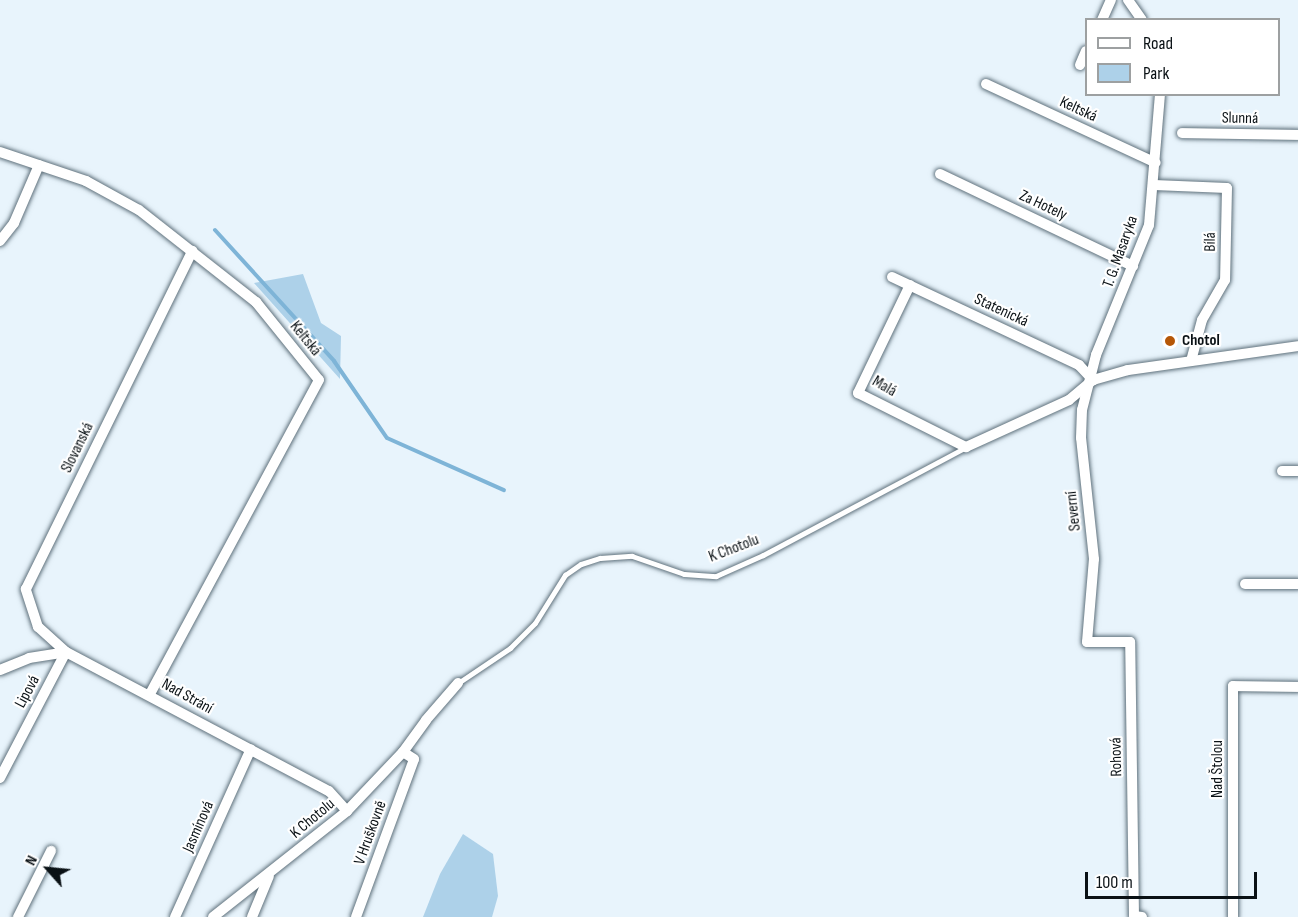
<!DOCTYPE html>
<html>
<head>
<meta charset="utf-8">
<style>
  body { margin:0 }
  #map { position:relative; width:1298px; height:917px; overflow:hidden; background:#e8f4fc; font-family:"Sofia Sans Condensed",sans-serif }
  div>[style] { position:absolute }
  .green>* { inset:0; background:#add1e9 }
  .stream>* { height:4px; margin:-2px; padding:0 2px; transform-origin:2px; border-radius:2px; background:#7eb4d7 }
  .roads { filter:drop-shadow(0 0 2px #5f717c) drop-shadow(0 0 2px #5f717c) }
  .lane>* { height:5px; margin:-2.5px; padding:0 2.5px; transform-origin:2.5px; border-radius:2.5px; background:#fff }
  .street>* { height:10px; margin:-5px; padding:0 5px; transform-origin:5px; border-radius:5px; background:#fff }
  .dots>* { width:16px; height:16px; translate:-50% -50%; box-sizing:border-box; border:3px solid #fff; border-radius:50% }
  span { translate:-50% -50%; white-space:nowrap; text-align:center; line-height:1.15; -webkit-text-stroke:4.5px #fff; paint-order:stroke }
  .street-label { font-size:16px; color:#0a1115 }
  .poi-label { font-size:16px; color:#0a1115; font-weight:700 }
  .left { translate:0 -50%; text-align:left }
  .legend { position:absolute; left:1085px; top:18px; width:195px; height:78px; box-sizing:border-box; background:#fff; border:2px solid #9da0a1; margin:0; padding:8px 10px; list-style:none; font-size:18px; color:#0a1115 }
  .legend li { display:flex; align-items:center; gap:12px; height:30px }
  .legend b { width:30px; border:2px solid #9da0a1 }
  .north { position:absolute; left:18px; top:839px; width:60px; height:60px; -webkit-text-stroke:4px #fff; paint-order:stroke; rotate:297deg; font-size:16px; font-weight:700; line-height:24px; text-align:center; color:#0a1115 }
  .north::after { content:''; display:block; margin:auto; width:21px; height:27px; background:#0a1115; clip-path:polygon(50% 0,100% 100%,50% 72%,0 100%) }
  .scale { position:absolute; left:1085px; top:872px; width:172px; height:27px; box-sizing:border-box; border:3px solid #0a1115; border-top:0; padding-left:8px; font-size:18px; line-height:21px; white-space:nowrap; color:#0a1115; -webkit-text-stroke:4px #fff; paint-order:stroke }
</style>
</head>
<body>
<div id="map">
  <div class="green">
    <div style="clip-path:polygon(303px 274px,321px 323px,341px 336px,340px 379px,254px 283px)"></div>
    <div style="clip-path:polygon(463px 834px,493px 854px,498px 896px,492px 917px,423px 917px,440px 874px)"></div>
  </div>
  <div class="stream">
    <div style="left:215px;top:230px;width:177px;rotate:47.7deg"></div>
    <div style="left:334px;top:361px;width:93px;rotate:55.5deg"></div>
    <div style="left:387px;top:438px;width:128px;rotate:24deg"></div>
  </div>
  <div class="roads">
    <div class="lane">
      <div style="left:458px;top:683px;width:63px;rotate:-33.9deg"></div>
      <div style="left:510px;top:648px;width:35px;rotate:-45deg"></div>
      <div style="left:535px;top:623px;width:57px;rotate:-58deg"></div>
      <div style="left:565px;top:575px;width:19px;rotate:-35deg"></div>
      <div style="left:581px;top:564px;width:20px;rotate:-18deg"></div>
      <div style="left:600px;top:558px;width:32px;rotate:-4deg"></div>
      <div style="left:632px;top:556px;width:55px;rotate:19.1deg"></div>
      <div style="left:684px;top:574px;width:32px;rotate:4deg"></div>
      <div style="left:716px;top:576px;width:51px;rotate:-24.1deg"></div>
      <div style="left:763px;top:555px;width:230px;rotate:-28deg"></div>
    </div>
    <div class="street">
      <div style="left:1128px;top:0;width:24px;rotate:55deg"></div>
      <div style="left:1102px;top:20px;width:22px;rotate:-66deg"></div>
      <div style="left:1080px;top:65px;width:15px;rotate:-67deg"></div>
      <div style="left:986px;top:84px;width:187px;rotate:24.9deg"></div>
      <div style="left:1182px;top:133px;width:116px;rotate:1deg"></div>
      <div style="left:0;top:152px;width:91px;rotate:18.6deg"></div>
      <div style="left:86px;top:181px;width:60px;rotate:28.7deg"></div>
      <div style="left:139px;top:210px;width:149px;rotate:38.2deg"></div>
      <div style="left:256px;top:302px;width:100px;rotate:51.1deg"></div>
      <div style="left:319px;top:380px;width:357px;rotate:118.3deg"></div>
      <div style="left:940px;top:174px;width:214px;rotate:25.5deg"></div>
      <div style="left:1154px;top:185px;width:73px;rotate:2.4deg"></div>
      <div style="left:1227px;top:188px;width:92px;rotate:91.2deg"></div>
      <div style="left:1225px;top:280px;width:46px;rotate:119.9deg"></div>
      <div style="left:1202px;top:320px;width:42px;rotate:105deg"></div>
      <div style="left:0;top:241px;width:23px;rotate:-52deg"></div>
      <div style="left:14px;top:223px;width:63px;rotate:-66.7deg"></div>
      <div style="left:892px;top:277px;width:207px;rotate:25.2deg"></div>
      <div style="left:1079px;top:365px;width:21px;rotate:47deg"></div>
      <div style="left:910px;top:285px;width:120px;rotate:115.7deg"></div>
      <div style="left:858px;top:393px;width:121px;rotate:26.6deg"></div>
      <div style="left:966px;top:447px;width:113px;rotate:-24.5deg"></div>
      <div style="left:1069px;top:400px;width:31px;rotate:-40deg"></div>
      <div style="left:1093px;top:380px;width:36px;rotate:-16deg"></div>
      <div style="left:1128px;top:370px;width:172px;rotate:-8deg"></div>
      <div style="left:1282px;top:471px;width:16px"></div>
      <div style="left:1245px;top:584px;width:53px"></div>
      <div style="left:0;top:670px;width:31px;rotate:-22deg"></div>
      <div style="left:29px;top:658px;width:37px;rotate:-9deg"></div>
      <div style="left:66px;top:652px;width:297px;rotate:27.9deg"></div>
      <div style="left:329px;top:791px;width:27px;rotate:48deg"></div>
      <div style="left:0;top:778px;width:142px;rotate:-62.4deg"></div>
      <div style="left:66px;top:652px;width:38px;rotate:-138deg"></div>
      <div style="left:38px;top:627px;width:40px;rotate:-108deg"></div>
      <div style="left:26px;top:589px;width:377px;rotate:-63.8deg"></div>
      <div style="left:18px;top:917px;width:74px;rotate:-63.4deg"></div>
      <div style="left:175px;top:917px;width:184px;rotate:-65.7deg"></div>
      <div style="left:213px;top:917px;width:171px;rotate:-38.3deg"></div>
      <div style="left:347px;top:811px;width:81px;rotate:-46.5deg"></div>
      <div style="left:403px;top:752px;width:39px;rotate:-54deg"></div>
      <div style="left:426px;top:720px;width:49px;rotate:-49.1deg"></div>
      <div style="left:252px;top:917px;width:44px;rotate:-67.5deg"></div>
      <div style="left:356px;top:917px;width:168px;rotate:-69.8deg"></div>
      <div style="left:414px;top:759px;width:13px;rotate:-148deg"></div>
      <div style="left:1142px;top:917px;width:8px;rotate:-173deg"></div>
      <div style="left:1134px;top:916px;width:274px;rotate:-90.8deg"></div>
      <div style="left:1130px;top:642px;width:43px;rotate:180deg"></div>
      <div style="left:1087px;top:642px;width:83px;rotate:-85.2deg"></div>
      <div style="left:1094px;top:559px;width:122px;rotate:-96.1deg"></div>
      <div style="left:1081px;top:438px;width:28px;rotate:-88deg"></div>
      <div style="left:1082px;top:410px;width:57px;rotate:-75.7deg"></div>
      <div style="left:1096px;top:355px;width:140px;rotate:-67.8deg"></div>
      <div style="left:1149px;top:225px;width:131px;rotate:-85.2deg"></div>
      <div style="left:1233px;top:917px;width:231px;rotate:-90deg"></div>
      <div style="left:1233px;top:686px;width:65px;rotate:0.9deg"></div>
    </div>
  </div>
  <div class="dots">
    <div style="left:1170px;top:341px;background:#b55708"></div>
  </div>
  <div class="street-label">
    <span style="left:1078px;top:110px;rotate:25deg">Keltská</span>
    <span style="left:1240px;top:119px;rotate:1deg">Slunná</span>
    <span style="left:1043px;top:206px;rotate:25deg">Za Hotely</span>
    <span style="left:1211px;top:242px;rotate:-89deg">Bílá</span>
    <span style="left:1121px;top:252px;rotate:-70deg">T. G. Masaryka</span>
    <span style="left:1001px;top:311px;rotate:25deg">Statenická</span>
    <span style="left:305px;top:339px;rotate:51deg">Keltská</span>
    <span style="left:884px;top:387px;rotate:30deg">Malá</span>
    <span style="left:78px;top:448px;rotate:-64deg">Slovanská</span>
    <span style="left:1074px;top:511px;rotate:-96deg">Severní</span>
    <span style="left:734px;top:549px;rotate:-21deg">K Chotolu</span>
    <span style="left:28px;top:692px;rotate:-62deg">Lipová</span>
    <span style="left:187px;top:697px;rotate:29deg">Nad Strání</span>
    <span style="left:1117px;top:757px;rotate:-91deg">Rohová</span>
    <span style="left:1218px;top:769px;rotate:-90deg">Nad Štolou</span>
    <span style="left:313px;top:819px;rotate:-40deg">K Chotolu</span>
    <span style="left:199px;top:827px;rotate:-66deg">Jasmínová</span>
    <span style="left:371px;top:833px;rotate:-70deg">V Hruškovně</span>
  </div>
  <div class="poi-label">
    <span class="left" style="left:1182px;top:341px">Chotol</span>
  </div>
  <ul class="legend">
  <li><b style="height:8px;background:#fff"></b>Road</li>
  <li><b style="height:16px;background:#add1e9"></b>Park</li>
  </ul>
  <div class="north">N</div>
  <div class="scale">100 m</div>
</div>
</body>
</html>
